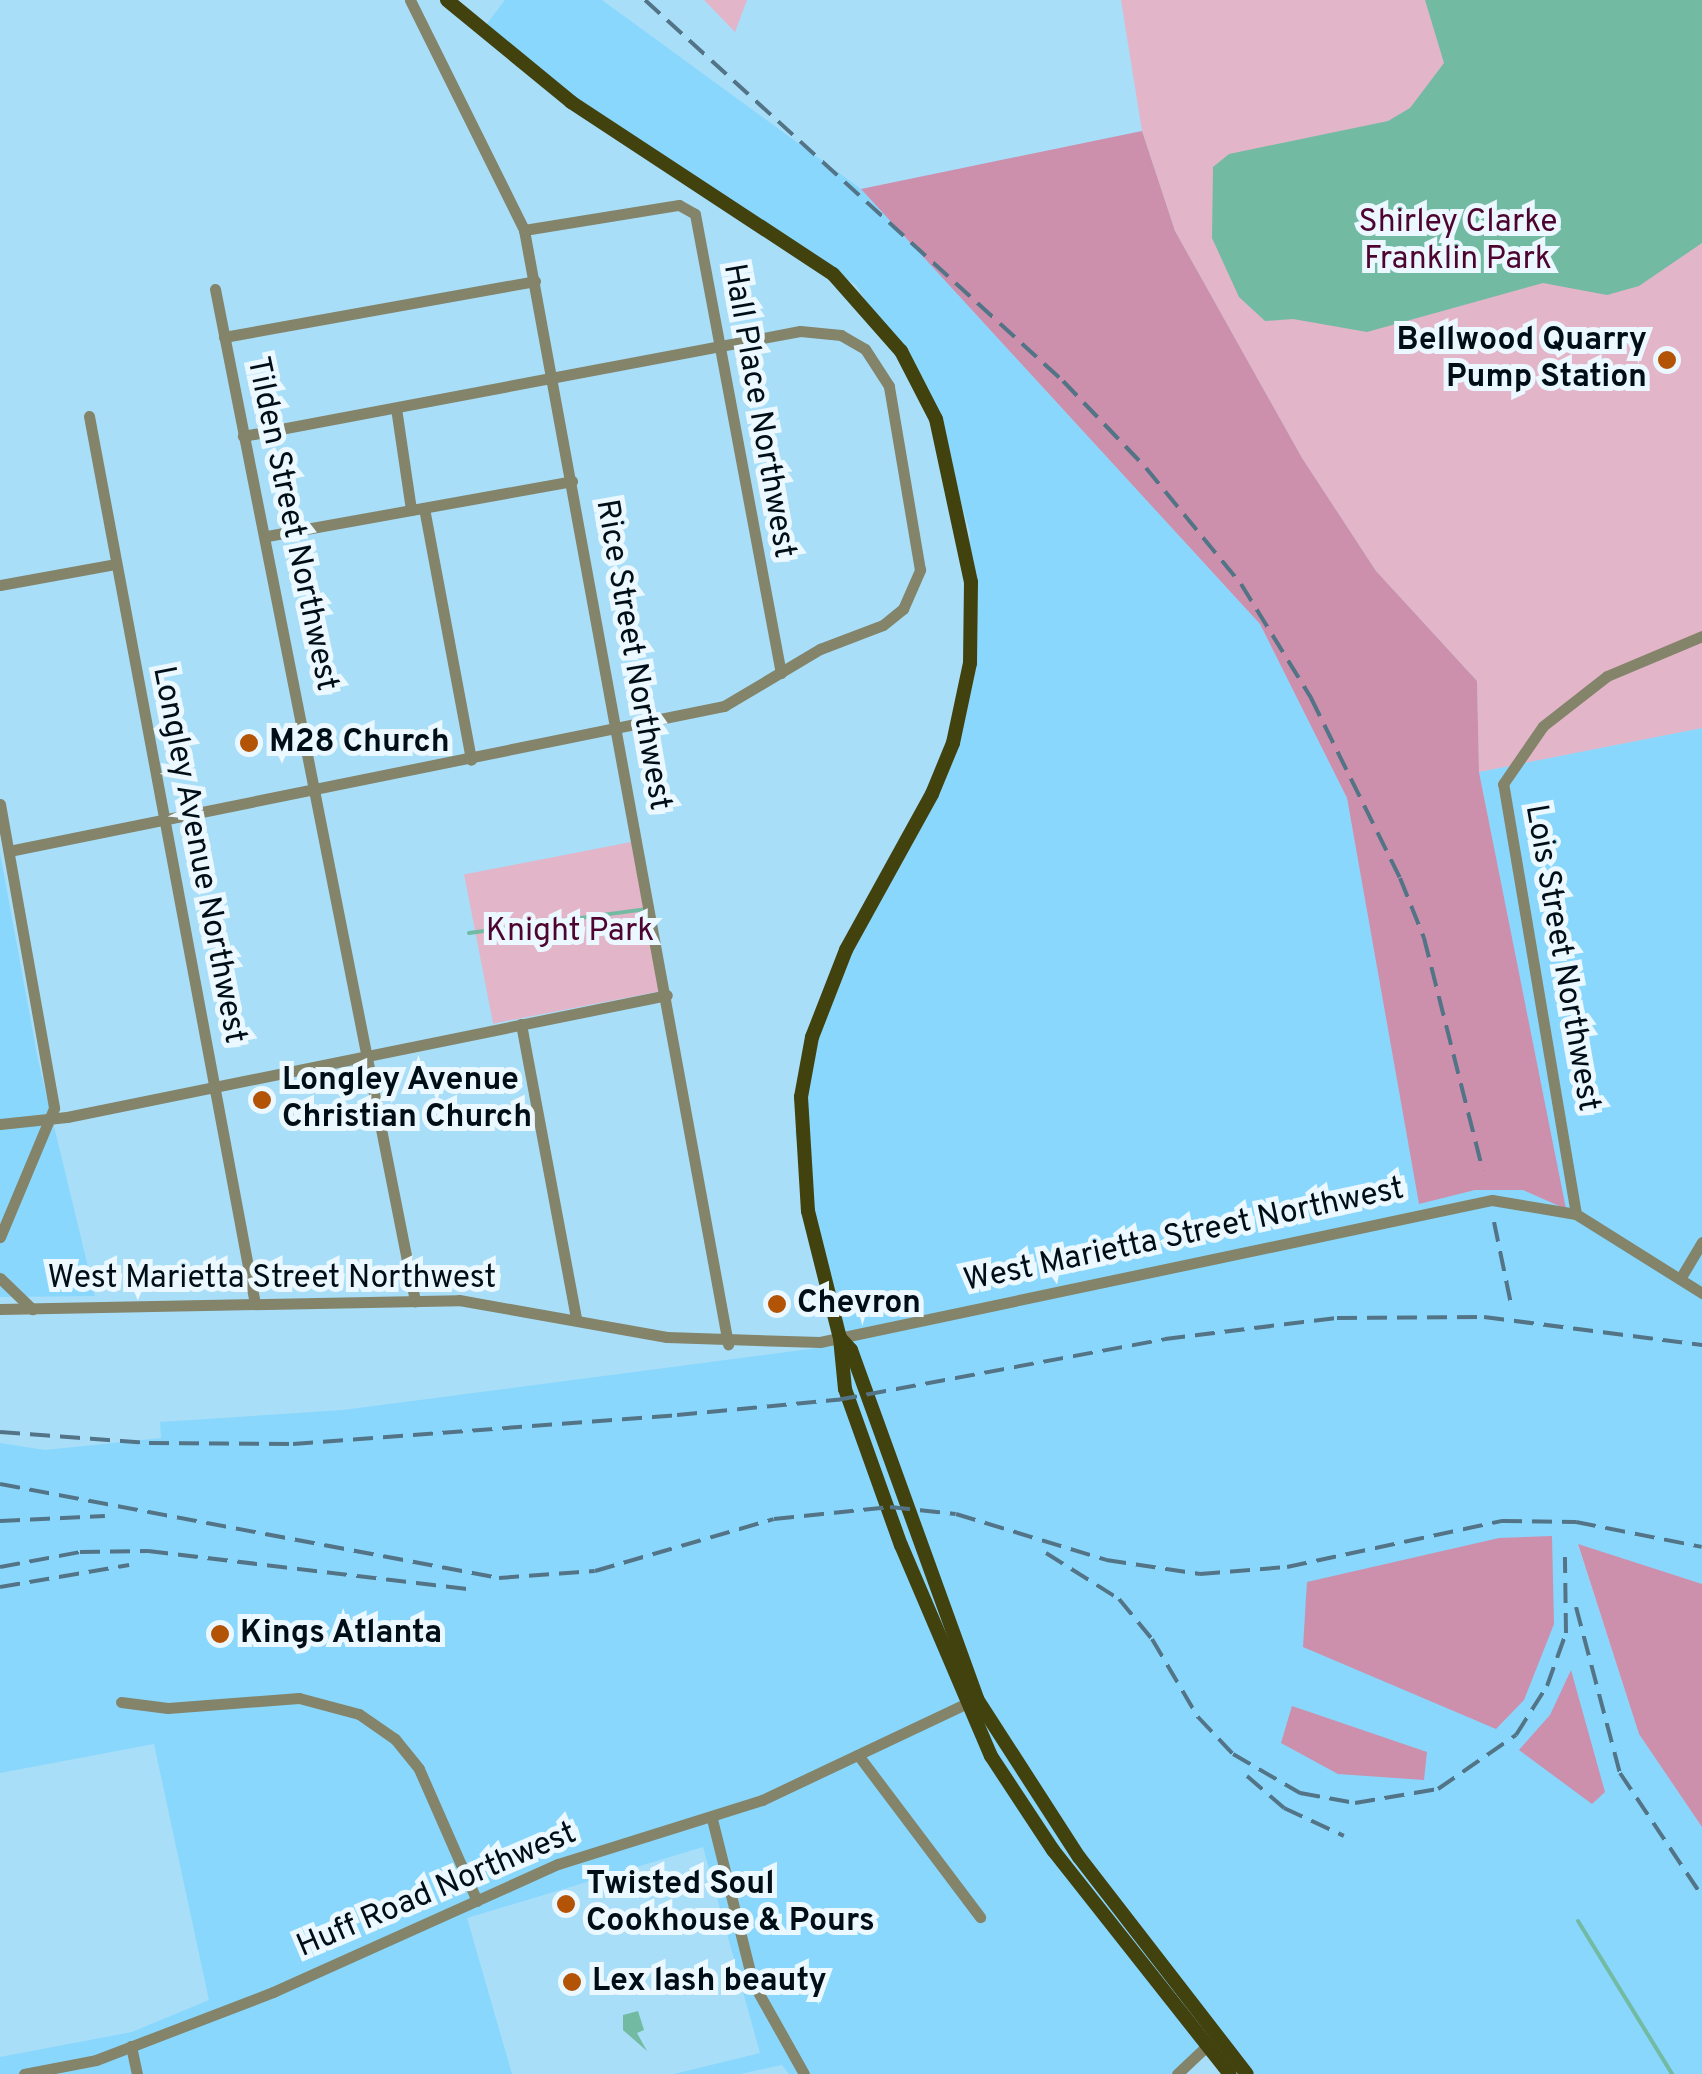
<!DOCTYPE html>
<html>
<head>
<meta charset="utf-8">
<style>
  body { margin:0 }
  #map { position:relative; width:1702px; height:2074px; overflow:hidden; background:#a8def8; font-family:Overpass,sans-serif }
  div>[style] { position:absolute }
  .built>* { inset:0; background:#89d7fc }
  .green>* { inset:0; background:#e3b5c9; transform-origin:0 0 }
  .forest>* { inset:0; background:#cc8fac }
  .water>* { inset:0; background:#72bba2 }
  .stream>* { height:4px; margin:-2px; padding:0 2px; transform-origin:2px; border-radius:2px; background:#72bba2 }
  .minor>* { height:11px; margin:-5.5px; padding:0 5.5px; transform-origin:5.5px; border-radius:5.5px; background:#83846a }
  .major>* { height:14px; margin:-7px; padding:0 7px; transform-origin:7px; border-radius:7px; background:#42420f }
  .rail>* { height:4px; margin-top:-2px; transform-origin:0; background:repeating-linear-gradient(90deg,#537486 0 20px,transparent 0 30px) }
  .dots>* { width:28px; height:28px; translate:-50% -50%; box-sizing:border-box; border:5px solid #ebf8ff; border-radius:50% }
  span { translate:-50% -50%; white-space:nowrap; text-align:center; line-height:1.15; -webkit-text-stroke:10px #ebf8ff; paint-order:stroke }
  .park-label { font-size:32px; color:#4e0431 }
  .poi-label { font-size:32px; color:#000e17; font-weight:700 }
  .right { translate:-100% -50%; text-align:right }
  .left { translate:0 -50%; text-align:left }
  .street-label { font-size:32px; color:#000e17 }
</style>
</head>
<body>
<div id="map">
  <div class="built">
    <div style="clip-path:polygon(505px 0,602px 0,861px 189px,1260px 624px,1347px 798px,1419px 1203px,1475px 1190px,1523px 1190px,1565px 1208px,1479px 772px,1702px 728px,1702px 1584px,1578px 1545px,1639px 1734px,1702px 1827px,1702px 2074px,1249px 2074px,1222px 2039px,1185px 2074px,789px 2074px,782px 2065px,740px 2074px,674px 2074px,760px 2053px,703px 1847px,467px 1918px,512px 2074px,0 2074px,0 2057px,132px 2032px,209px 2000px,154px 1744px,0 1773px,0 1443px,45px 1450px,161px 1438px,160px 1422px,343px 1410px,840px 1345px,795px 1133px,825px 1001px,965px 707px,970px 532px,934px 413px,856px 285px,712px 198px,479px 34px)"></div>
    <div style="clip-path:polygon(0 853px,38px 1060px,95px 1296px,0 1297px)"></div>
  </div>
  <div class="green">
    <div style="clip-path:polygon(704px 0,747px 0,735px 32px)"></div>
    <div style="clip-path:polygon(1121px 0,1702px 0,1702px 728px,1479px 772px,1477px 681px,1376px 571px,1302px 458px,1175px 231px,1142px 131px)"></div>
    <div style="left:631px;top:842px;width:152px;height:170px;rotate:79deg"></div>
  </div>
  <div class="forest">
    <div style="clip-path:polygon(1142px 131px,1175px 231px,1302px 458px,1376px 571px,1477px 681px,1479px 772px,1566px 1209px,1523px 1190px,1475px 1190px,1419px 1204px,1347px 798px,1260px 624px,861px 189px)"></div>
    <div style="clip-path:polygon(1552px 1536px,1554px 1624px,1524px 1700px,1496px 1729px,1303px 1647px,1307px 1582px,1499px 1538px)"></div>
    <div style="clip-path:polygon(1578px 1544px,1702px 1584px,1702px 1827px,1639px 1734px)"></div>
    <div style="clip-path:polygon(1571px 1670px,1605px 1792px,1592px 1804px,1519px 1750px,1550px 1715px)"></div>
    <div style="clip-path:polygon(1292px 1706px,1427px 1752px,1424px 1780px,1338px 1774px,1281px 1743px)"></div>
  </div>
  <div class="water">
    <div style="clip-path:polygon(1425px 0,1702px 0,1702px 243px,1639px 286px,1607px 295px,1543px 283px,1367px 332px,1293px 319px,1265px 321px,1239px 297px,1212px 238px,1213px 167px,1229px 154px,1388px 121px,1410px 108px,1444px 63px)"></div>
    <div style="clip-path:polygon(638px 2011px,644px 2030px,637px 2033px,647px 2051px,623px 2030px,623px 2015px)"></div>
  </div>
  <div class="stream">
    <div style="left:469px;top:933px;width:180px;rotate:-7.7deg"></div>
    <div style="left:1578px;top:1921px;width:180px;rotate:58.4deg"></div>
  </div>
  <div class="minor">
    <div style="left:410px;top:0;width:257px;rotate:63.6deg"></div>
    <div style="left:524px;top:230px;width:1133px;rotate:79.62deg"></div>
    <div style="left:524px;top:230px;width:157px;rotate:-9.2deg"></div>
    <div style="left:679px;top:205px;width:18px;rotate:29deg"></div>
    <div style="left:695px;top:214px;width:467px;rotate:79.4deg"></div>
    <div style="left:215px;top:289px;width:1032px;rotate:78.82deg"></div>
    <div style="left:224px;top:337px;width:316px;rotate:-10.2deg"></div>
    <div style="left:396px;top:408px;width:103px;rotate:81.6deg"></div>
    <div style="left:89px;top:416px;width:903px;rotate:79.41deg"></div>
    <div style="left:424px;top:508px;width:256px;rotate:79.4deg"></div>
    <div style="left:267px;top:536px;width:310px;rotate:-10.2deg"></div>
    <div style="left:0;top:585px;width:118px;rotate:-10.3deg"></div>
    <div style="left:0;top:804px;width:309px;rotate:79.9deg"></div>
    <div style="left:54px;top:1108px;width:140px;rotate:112.7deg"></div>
    <div style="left:9px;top:851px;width:730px;rotate:-11.46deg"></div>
    <div style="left:724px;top:706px;width:112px;rotate:-30.7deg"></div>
    <div style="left:820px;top:649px;width:67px;rotate:-20.9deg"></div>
    <div style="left:883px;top:625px;width:26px;rotate:-39deg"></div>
    <div style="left:903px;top:609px;width:43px;rotate:-66.4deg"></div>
    <div style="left:920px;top:570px;width:187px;rotate:-99.6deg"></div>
    <div style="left:889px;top:386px;width:44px;rotate:-123deg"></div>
    <div style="left:865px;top:349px;width:28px;rotate:-150deg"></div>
    <div style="left:841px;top:335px;width:41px;rotate:-174.4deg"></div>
    <div style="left:800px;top:331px;width:567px;rotate:169.32deg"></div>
    <div style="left:521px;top:1024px;width:299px;rotate:79.4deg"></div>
    <div style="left:0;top:1124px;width:67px;rotate:-6deg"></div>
    <div style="left:67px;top:1117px;width:612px;rotate:-11.49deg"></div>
    <div style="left:1576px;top:1214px;width:436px;rotate:-99.6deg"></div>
    <div style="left:1503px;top:784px;width:70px;rotate:-55.4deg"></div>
    <div style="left:1543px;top:726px;width:81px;rotate:-38deg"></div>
    <div style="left:1607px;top:676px;width:103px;rotate:-22.8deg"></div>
    <div style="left:0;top:1278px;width:45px;rotate:44.1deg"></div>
    <div style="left:1680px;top:1279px;width:43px;rotate:-59.3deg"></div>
    <div style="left:0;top:1309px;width:459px;rotate:-1.1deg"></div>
    <div style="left:459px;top:1300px;width:211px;rotate:10.1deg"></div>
    <div style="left:667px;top:1337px;width:153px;rotate:1.9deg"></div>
    <div style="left:820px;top:1342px;width:687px;rotate:-11.93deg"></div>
    <div style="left:1492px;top:1200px;width:85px;rotate:9.5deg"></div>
    <div style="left:1576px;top:1214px;width:149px;rotate:32.1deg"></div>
    <div style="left:121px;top:1702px;width:47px;rotate:7.3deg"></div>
    <div style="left:168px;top:1708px;width:131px;rotate:-4.4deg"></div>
    <div style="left:299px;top:1698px;width:62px;rotate:14.9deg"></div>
    <div style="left:359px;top:1714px;width:44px;rotate:34.8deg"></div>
    <div style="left:395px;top:1739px;width:38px;rotate:51deg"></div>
    <div style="left:419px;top:1769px;width:144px;rotate:66.3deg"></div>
    <div style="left:858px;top:1755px;width:203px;rotate:53deg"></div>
    <div style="left:712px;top:1819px;width:169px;rotate:76deg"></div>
    <div style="left:753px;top:1983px;width:104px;rotate:60.7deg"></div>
    <div style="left:131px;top:2046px;width:29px;rotate:78deg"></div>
    <div style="left:24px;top:2074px;width:73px;rotate:-11deg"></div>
    <div style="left:96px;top:2060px;width:190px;rotate:-21deg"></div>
    <div style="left:273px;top:1992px;width:312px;rotate:-24.2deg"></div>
    <div style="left:558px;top:1864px;width:214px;rotate:-17.4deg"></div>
    <div style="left:762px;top:1800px;width:237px;rotate:-25.3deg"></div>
    <div style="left:1177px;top:2074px;width:47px;rotate:-43.3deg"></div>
  </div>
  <div class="major">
    <div style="left:447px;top:0;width:161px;rotate:39.4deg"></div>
    <div style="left:571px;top:102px;width:313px;rotate:33.3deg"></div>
    <div style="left:833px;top:274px;width:103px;rotate:48.6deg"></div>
    <div style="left:901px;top:351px;width:76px;rotate:62.8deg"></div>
    <div style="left:936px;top:419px;width:167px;rotate:77.9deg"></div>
    <div style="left:971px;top:582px;width:81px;rotate:90.7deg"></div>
    <div style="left:970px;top:663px;width:82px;rotate:102deg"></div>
    <div style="left:953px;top:743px;width:55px;rotate:112.4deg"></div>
    <div style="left:932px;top:794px;width:178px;rotate:118.9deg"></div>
    <div style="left:846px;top:950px;width:93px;rotate:111.3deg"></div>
    <div style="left:812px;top:1037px;width:61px;rotate:100.4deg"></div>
    <div style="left:801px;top:1097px;width:114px;rotate:86.5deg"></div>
    <div style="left:808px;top:1211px;width:131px;rotate:75.9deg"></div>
    <div style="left:840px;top:1338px;width:16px;rotate:47deg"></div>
    <div style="left:851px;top:1350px;width:371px;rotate:70.1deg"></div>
    <div style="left:977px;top:1699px;width:188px;rotate:57.2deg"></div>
    <div style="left:1079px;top:1857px;width:274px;rotate:52.3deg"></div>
    <div style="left:840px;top:1338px;width:51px;rotate:84.4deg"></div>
    <div style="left:845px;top:1389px;width:166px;rotate:70.3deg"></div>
    <div style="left:901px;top:1545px;width:229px;rotate:66.9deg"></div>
    <div style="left:991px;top:1756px;width:113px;rotate:56.6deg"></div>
    <div style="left:1053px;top:1850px;width:285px;rotate:51.7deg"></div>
  </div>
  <div class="rail">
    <div style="left:645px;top:0;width:566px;rotate:42.35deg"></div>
    <div style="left:1063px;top:381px;width:120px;rotate:46.3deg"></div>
    <div style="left:1146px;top:468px;width:150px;rotate:50.7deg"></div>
    <div style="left:1241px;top:584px;width:134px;rotate:58.4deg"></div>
    <div style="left:1311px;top:698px;width:201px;rotate:63.7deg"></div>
    <div style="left:1400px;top:878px;width:65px;rotate:68.2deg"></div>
    <div style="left:1424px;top:938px;width:240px;rotate:75.8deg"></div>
    <div style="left:1494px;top:1222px;width:84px;rotate:78.3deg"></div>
    <div style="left:0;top:1432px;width:149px;rotate:4.2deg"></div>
    <div style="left:149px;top:1443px;width:144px;rotate:0.4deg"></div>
    <div style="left:293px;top:1444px;width:385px;rotate:-4.3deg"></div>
    <div style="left:677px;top:1415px;width:161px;rotate:-5.4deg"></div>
    <div style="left:837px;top:1400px;width:334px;rotate:-10.5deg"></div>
    <div style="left:1165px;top:1339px;width:173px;rotate:-7deg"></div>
    <div style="left:1337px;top:1318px;width:147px;rotate:-0.4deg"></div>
    <div style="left:1484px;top:1317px;width:220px;rotate:7.3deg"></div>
    <div style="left:0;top:1484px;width:508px;rotate:10.67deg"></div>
    <div style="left:499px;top:1578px;width:96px;rotate:-4.2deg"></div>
    <div style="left:595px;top:1571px;width:186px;rotate:-16.2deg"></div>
    <div style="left:774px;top:1519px;width:117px;rotate:-5.9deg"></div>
    <div style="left:890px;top:1507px;width:66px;rotate:6.1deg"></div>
    <div style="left:956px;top:1514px;width:157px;rotate:17deg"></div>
    <div style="left:1106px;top:1560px;width:95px;rotate:8.5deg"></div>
    <div style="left:1200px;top:1574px;width:87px;rotate:-4.6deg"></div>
    <div style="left:1287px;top:1567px;width:220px;rotate:-12.1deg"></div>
    <div style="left:1502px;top:1521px;width:74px;rotate:0.8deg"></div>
    <div style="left:1576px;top:1522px;width:128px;rotate:11.2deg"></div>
    <div style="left:0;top:1521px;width:105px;rotate:-2.7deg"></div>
    <div style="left:1046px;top:1553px;width:86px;rotate:32.2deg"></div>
    <div style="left:1119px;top:1599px;width:52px;rotate:50.5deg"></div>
    <div style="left:1152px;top:1639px;width:91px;rotate:59.5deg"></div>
    <div style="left:1198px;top:1717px;width:51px;rotate:46.6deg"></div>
    <div style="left:1233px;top:1754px;width:78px;rotate:30.2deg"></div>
    <div style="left:1300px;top:1793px;width:56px;rotate:10.3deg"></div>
    <div style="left:1355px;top:1803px;width:84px;rotate:-9.6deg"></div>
    <div style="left:1438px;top:1789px;width:95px;rotate:-34.7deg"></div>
    <div style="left:1516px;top:1735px;width:58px;rotate:-57.7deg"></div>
    <div style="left:1547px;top:1686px;width:56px;rotate:-70.3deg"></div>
    <div style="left:1566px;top:1633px;width:76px;rotate:-90.8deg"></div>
    <div style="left:0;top:1567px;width:81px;rotate:-10.6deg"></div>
    <div style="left:80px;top:1552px;width:68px;rotate:-0.8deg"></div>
    <div style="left:148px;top:1551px;width:330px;rotate:6.8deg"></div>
    <div style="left:0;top:1587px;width:131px;rotate:-9.7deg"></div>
    <div style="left:1576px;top:1607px;width:172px;rotate:75.2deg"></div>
    <div style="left:1620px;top:1773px;width:148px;rotate:56.3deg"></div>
    <div style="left:1247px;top:1776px;width:49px;rotate:40.9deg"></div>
    <div style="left:1284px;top:1808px;width:66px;rotate:25deg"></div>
  </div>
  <div class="dots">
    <div style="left:1667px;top:360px;background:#b25306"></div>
    <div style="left:249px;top:743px;background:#b25306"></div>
    <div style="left:262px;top:1100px;background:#b25306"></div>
    <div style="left:777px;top:1304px;background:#b25306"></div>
    <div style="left:220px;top:1634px;background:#b25306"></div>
    <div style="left:566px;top:1904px;background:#b25306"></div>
    <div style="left:572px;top:1982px;background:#b25306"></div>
  </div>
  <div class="park-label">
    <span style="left:1458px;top:242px">Shirley Clarke<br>Franklin Park</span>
    <span style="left:570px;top:932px">Knight Park</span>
  </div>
  <div class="poi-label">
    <span class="right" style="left:1647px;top:360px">Bellwood Quarry<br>Pump Station</span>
    <span class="left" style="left:269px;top:743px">M28 Church</span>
    <span class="left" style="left:282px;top:1100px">Longley Avenue<br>Christian Church</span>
    <span class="left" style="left:797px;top:1304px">Chevron</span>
    <span class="left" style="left:240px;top:1634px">Kings Atlanta</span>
    <span class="left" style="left:586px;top:1904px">Twisted Soul<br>Cookhouse &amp; Pours</span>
    <span class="left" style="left:592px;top:1982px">Lex lash beauty</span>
  </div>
  <div class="street-label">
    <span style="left:758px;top:411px;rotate:80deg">Hall Place Northwest</span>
    <span style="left:291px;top:524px;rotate:78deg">Tilden Street Northwest</span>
    <span style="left:632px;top:655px;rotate:80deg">Rice Street Northwest</span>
    <span style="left:198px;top:855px;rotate:79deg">Longley Avenue Northwest</span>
    <span style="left:1561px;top:958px;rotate:80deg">Lois Street Northwest</span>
    <span style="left:1184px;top:1236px;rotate:-12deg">West Marietta Street Northwest</span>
    <span style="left:272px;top:1279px">West Marietta Street Northwest</span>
    <span style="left:437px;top:1891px;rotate:-23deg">Huff Road Northwest</span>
  </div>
</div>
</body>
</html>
